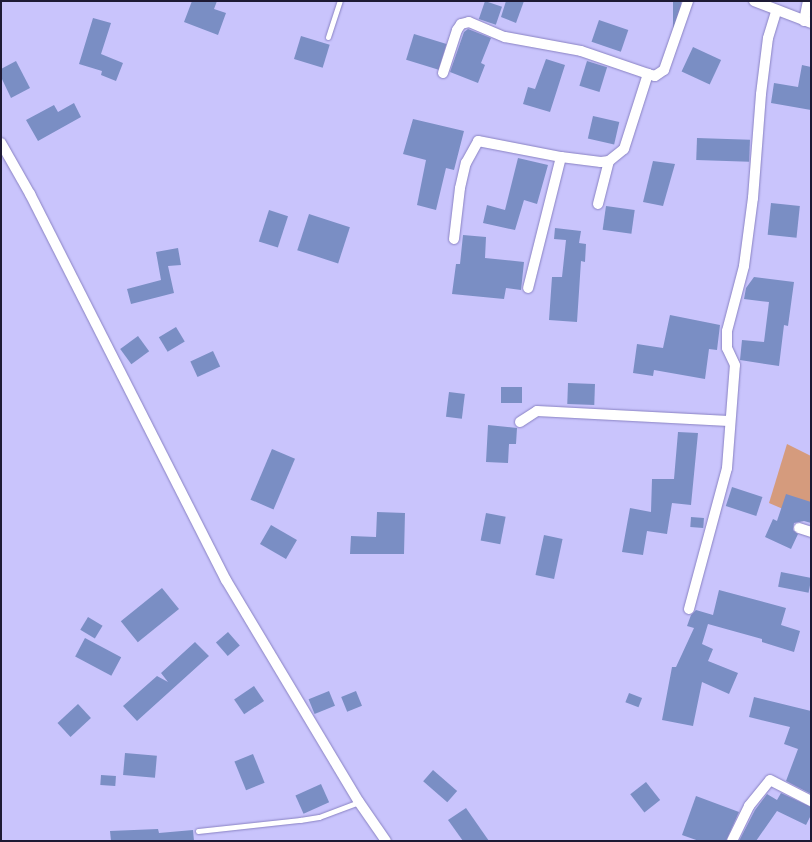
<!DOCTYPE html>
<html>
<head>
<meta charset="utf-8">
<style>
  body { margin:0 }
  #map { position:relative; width:812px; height:842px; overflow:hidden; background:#c9c4fc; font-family:"Space Grotesk",sans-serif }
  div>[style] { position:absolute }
  .green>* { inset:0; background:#d59b7d }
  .building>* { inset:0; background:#7a8ec4; transform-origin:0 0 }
  .roads { filter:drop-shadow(0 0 1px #8982c3) drop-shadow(0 0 1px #8982c3) }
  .service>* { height:5px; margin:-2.5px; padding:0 2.5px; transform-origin:2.5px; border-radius:2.5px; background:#fff }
  .minor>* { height:10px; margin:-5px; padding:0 5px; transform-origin:5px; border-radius:5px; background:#fff }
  span { translate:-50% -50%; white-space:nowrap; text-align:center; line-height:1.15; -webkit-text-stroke:4px #c9c4fc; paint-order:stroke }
  .frame { position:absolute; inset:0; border:2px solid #1d1a34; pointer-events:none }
</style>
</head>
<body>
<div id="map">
  <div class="green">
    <div style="clip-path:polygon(787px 444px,811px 456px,811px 521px,769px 503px)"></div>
  </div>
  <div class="building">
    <div style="clip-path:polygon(192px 1px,217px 1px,214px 9px,226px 13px,218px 35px,184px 22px)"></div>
    <div style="left:485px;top:1px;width:18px;height:19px;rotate:19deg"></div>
    <div style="clip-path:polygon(506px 1px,524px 1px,516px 23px,501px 17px)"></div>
    <div style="left:673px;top:1px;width:8px;height:28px"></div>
    <div style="clip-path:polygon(93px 18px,111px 23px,101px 54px,123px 63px,116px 81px,101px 75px,102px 71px,79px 64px)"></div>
    <div style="left:599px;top:20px;width:31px;height:23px;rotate:19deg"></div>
    <div style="clip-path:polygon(468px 29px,491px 38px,481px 63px,485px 65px,478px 83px,450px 72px,464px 32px)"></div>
    <div style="left:414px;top:34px;width:34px;height:27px;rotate:17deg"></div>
    <div style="left:301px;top:36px;width:30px;height:24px;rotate:17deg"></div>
    <div style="left:693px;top:47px;width:31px;height:27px;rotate:25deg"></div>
    <div style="clip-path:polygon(546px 59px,565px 65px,550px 112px,523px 104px,528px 87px,535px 89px)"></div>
    <div style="clip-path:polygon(16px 61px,30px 88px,11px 98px,1px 77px,1px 69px)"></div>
    <div style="left:587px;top:61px;width:21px;height:26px;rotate:17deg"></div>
    <div style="clip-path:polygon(802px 65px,811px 67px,811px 110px,771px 103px,774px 83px,798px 87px)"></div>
    <div style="clip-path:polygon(74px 103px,81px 117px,38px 141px,26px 120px,54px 105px,58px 112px)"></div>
    <div style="left:593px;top:116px;width:27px;height:23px;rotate:13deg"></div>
    <div style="clip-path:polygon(413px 119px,464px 131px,454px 170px,446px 168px,436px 210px,417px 205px,426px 160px,403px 154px)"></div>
    <div style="left:697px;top:138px;width:53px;height:22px;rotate:2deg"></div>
    <div style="clip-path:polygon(518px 158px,548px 165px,537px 204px,524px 200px,515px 230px,483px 223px,487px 205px,505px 210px)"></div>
    <div style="clip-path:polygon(653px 161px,675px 164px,663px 206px,643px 202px)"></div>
    <div style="left:771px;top:203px;width:29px;height:32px;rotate:6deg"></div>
    <div style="left:606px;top:206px;width:29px;height:24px;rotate:8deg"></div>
    <div style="left:269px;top:210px;width:20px;height:33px;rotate:18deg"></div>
    <div style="left:309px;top:214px;width:43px;height:38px;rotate:18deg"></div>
    <div style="clip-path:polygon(555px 228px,581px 231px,579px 243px,586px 244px,585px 262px,581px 261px,577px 322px,549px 320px,552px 277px,562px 277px,566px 240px,554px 239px)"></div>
    <div style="clip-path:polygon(463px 235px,486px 237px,485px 258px,524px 262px,521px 290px,506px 288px,504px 299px,452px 294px,456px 264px,460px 264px)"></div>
    <div style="clip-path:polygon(178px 248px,181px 265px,168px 266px,174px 293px,131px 304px,127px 289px,161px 280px,156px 252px)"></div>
    <div style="clip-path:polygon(754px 277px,794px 282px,788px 326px,784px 325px,779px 366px,740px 360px,742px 340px,764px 342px,769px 302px,744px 299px,746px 288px)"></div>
    <div style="clip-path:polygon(670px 315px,720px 325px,717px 350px,709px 349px,705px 379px,654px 370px,653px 376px,633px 373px,637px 344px,663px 348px)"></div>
    <div style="left:176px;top:327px;width:17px;height:20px;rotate:59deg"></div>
    <div style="left:138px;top:336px;width:19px;height:22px;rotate:54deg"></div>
    <div style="left:213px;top:351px;width:17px;height:25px;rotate:65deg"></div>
    <div style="left:568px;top:383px;width:27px;height:21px;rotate:2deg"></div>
    <div style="left:501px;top:387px;width:21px;height:16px"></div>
    <div style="left:449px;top:392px;width:16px;height:25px;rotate:7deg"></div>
    <div style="clip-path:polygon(488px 425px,517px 428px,516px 444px,509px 444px,508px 463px,486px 462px)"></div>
    <div style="clip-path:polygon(678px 432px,698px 433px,691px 505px,672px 503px,667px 534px,647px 531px,643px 555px,622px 552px,630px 508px,651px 512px,652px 479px,674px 479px)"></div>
    <div style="left:272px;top:449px;width:25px;height:55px;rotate:23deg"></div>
    <div style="left:732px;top:487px;width:32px;height:20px;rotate:18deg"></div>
    <div style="clip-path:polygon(786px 494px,811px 502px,811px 523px,804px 521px,794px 523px,793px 530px,798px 534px,791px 549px,765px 537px,773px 519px,777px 521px)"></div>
    <div style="clip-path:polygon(377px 512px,405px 513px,404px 554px,350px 554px,351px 536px,376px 537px)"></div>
    <div style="left:486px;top:513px;width:20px;height:28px;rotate:11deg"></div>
    <div style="left:691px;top:517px;width:13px;height:10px;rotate:4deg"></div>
    <div style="left:271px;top:525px;width:30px;height:22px;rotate:30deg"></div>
    <div style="left:544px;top:535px;width:19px;height:41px;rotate:12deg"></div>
    <div style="left:781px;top:572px;width:31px;height:15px;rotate:11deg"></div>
    <div style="left:162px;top:588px;width:27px;height:53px;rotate:51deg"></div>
    <div style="clip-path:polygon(719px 590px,786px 608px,781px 625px,800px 631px,794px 652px,762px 642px,762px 639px,708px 624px,702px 644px,713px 649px,708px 661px,738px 673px,729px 694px,702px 682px,693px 726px,662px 720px,672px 667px,676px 667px,694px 628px,687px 626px,691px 615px,696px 610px,713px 615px)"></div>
    <div style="left:88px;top:617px;width:17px;height:15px;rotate:31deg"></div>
    <div style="left:228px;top:632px;width:18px;height:16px;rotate:49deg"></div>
    <div style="left:85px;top:638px;width:41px;height:21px;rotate:28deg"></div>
    <div style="clip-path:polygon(195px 642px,209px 656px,137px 721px,123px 706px,157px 676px,168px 682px,161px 673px)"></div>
    <div style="left:254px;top:686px;width:18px;height:24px;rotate:56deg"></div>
    <div style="left:329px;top:691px;width:16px;height:22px;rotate:68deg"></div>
    <div style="left:356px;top:691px;width:16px;height:16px;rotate:68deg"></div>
    <div style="left:629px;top:693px;width:14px;height:10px;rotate:21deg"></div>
    <div style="clip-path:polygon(754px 697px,811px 711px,811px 794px,786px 781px,798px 749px,784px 744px,790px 727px,749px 717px)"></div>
    <div style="left:78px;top:704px;width:19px;height:28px;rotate:47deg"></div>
    <div style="left:125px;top:753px;width:32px;height:22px;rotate:5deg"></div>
    <div style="left:253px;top:754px;width:31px;height:20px;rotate:68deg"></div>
    <div style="left:433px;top:770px;width:32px;height:15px;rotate:41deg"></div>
    <div style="left:101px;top:775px;width:15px;height:10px;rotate:4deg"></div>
    <div style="left:646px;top:782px;width:23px;height:20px;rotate:52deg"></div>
    <div style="left:321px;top:784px;width:20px;height:28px;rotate:66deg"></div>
    <div style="clip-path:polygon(781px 793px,811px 807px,811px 815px,806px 825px,777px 811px,756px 841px,739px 841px,755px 810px,767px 794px,777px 800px)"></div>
    <div style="clip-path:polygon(696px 796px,739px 812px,726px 841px,699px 841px,682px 835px)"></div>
    <div style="clip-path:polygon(466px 808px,489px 841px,463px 841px,448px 820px)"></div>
    <div style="clip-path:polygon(158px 829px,159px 833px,193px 830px,194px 841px,111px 841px,110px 831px)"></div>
  </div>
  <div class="roads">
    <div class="service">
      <div style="left:328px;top:37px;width:38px;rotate:-72deg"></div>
      <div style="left:198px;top:831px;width:103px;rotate:-6.2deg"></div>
      <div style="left:300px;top:820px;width:19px;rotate:-9deg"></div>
      <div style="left:319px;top:817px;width:43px;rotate:-20.6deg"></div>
    </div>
    <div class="minor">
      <div style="left:754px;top:1px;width:61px;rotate:21.1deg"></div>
      <div style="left:804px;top:21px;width:20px;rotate:-79deg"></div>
      <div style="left:443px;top:73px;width:45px;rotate:-72deg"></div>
      <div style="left:457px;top:30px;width:7px;rotate:-56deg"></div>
      <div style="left:461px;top:24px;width:8px;rotate:-14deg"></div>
      <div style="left:469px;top:22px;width:39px;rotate:23deg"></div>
      <div style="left:505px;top:37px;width:77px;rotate:10.4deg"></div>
      <div style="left:581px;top:51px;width:71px;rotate:18.9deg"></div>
      <div style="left:1px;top:143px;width:59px;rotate:60.4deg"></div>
      <div style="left:30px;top:194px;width:433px;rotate:63.1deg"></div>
      <div style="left:226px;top:580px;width:259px;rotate:59.1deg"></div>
      <div style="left:359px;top:802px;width:47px;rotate:55.3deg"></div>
      <div style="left:561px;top:157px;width:40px;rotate:7.1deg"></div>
      <div style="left:601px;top:162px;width:8px;rotate:-7deg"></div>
      <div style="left:609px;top:161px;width:19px;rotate:-39deg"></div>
      <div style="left:624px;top:149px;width:79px;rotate:-72.3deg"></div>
      <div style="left:648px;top:74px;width:7px;rotate:16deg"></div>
      <div style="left:655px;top:76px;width:11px;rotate:-34deg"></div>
      <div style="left:664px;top:70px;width:73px;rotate:-70.8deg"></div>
      <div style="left:598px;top:204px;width:44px;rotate:-75.7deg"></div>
      <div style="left:454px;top:239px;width:51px;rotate:-83.3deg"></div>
      <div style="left:460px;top:188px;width:26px;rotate:-77deg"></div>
      <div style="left:466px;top:163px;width:25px;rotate:-61deg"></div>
      <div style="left:478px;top:141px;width:85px;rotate:10.9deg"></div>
      <div style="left:561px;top:157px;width:135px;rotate:104.1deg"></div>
      <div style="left:520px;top:422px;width:20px;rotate:-33deg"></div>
      <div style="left:537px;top:411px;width:192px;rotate:3deg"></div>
      <div style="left:799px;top:528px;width:13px;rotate:18deg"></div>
      <div style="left:689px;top:609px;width:146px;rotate:-74.9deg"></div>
      <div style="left:727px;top:468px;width:103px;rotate:-85.6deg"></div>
      <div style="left:735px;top:365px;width:19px;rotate:-115deg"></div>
      <div style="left:727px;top:348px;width:17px;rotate:-90deg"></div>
      <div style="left:727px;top:331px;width:67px;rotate:-75.3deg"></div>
      <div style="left:744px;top:266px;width:69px;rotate:-82.5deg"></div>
      <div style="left:753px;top:198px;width:104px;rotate:-85.6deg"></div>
      <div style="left:761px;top:94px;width:56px;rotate:-82.9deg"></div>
      <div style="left:768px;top:38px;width:27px;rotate:-73deg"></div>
      <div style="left:732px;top:841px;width:39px;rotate:-64deg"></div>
      <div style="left:749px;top:806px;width:33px;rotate:-51deg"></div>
      <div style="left:770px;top:780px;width:46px;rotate:27.1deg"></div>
    </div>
  </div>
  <div class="frame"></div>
</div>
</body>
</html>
